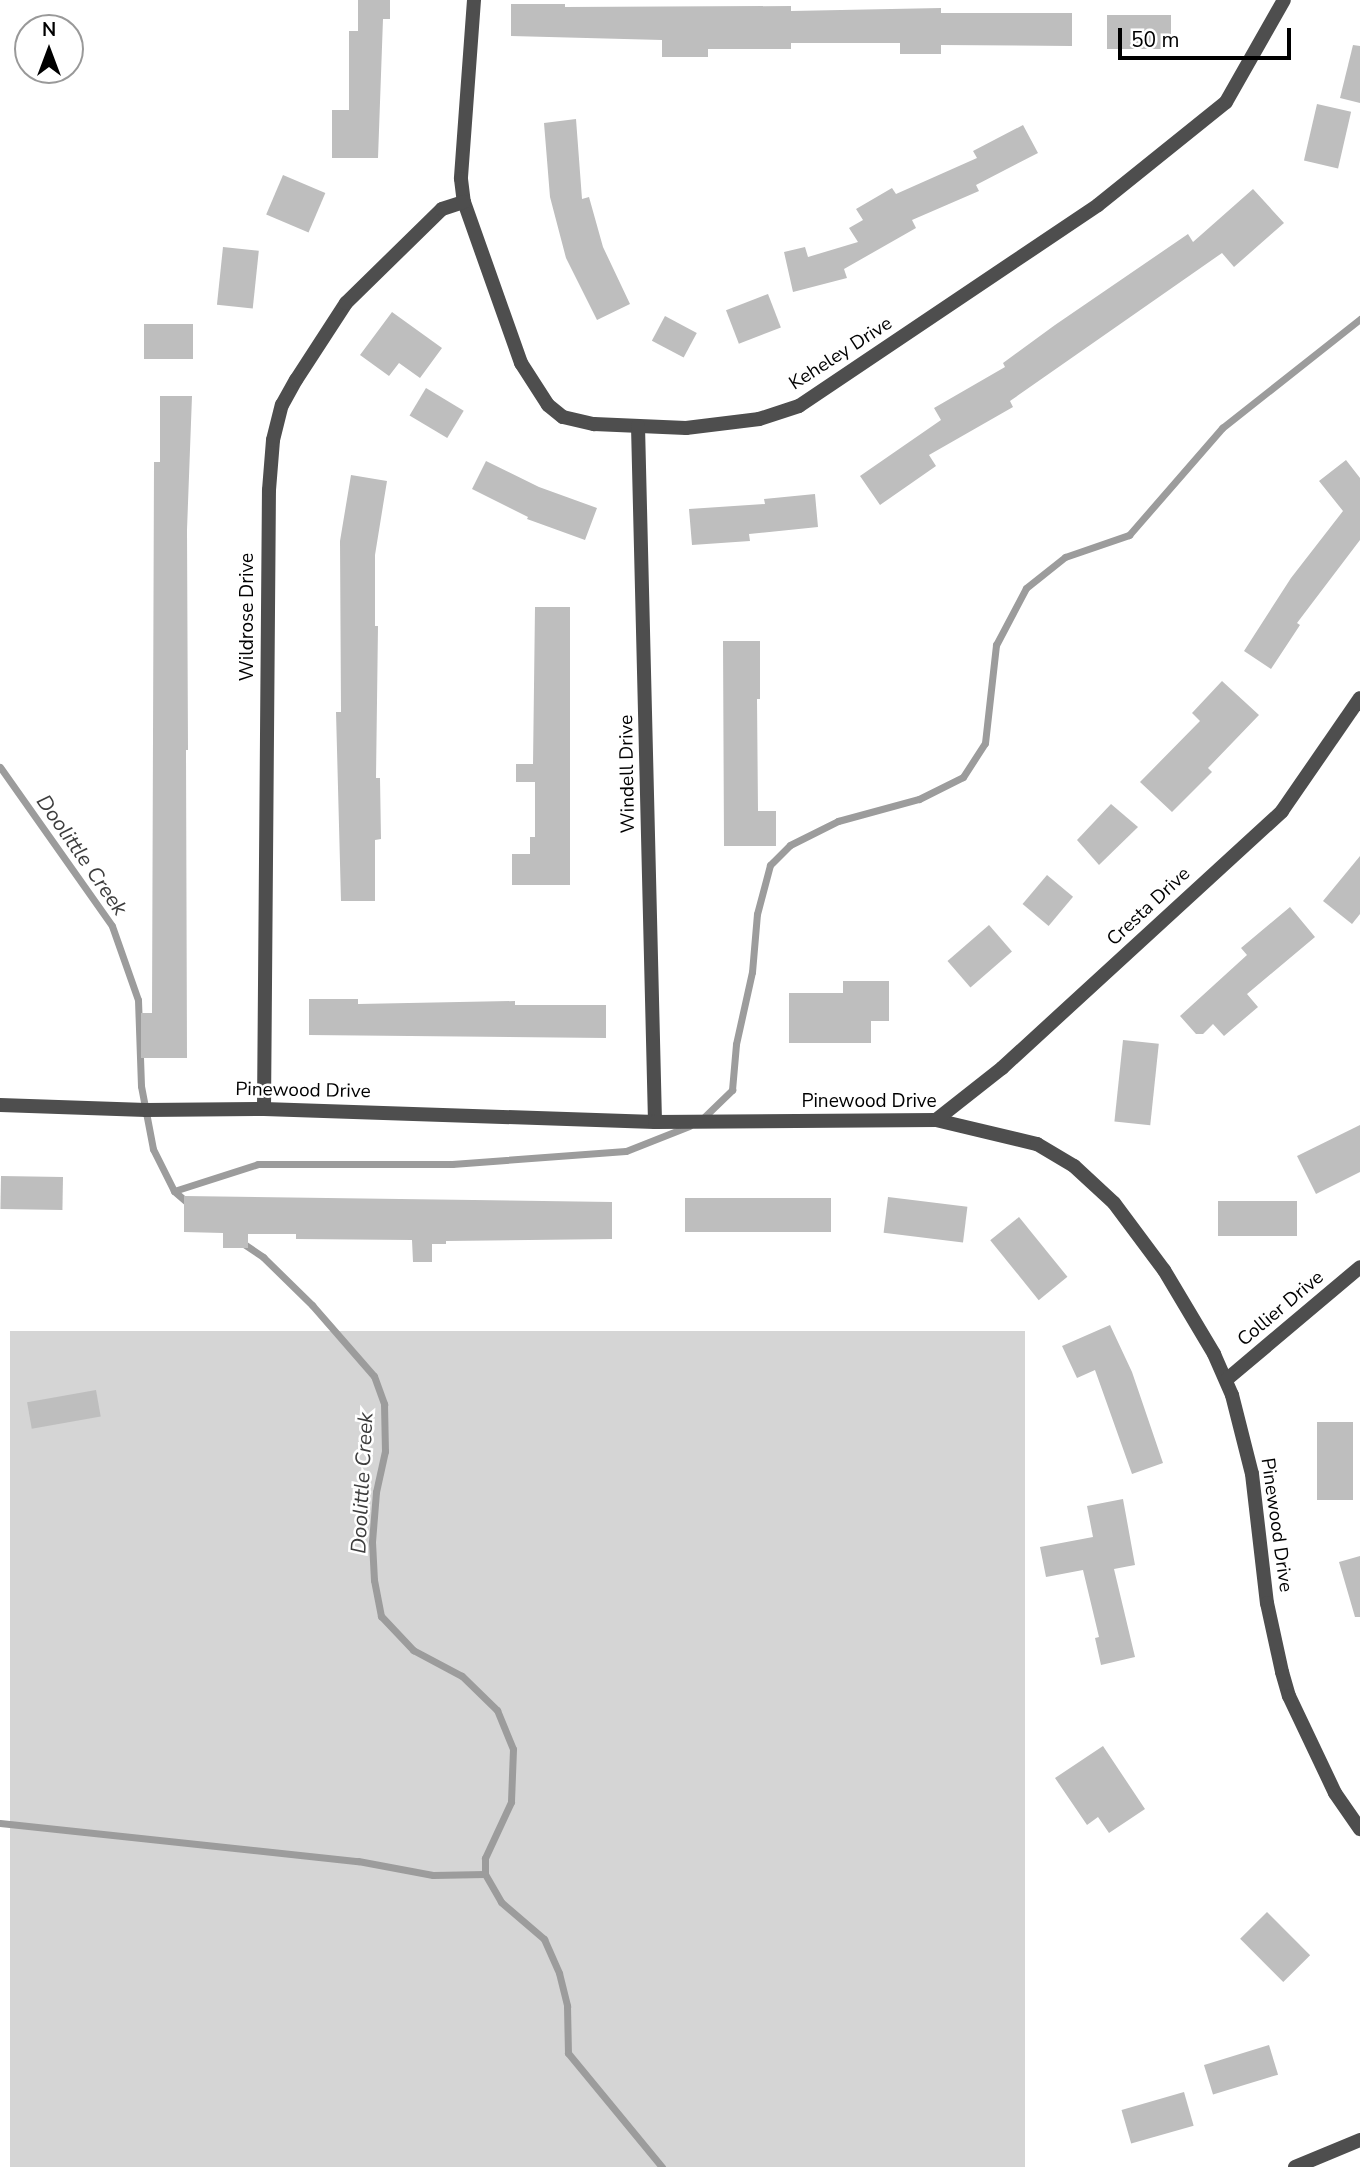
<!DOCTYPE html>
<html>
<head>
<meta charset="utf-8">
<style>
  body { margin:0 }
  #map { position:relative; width:1360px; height:2167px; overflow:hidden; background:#fff; font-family:"Nunito Sans",sans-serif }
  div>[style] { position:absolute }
  .green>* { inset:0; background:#d5d5d5; transform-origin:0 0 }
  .stream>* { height:7px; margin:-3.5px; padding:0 3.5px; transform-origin:3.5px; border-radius:3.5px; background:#9c9c9c }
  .building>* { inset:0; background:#bebebe; transform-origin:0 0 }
  .minor>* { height:14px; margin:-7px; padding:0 7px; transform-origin:7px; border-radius:7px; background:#4e4e4e }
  span { translate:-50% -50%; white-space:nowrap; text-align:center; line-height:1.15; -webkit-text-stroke:5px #fff; paint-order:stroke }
  .street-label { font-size:19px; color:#000 }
  .water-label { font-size:21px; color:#3d3d3d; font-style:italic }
  .north { position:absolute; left:14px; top:14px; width:70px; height:70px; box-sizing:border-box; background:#fff; border:2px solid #999; border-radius:50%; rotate:0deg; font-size:19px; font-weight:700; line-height:28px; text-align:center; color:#000 }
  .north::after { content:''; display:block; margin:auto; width:24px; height:32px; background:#000; clip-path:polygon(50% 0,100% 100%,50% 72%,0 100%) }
  .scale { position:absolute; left:1118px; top:28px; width:173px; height:32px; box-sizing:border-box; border:4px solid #000; border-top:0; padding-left:9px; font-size:21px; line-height:24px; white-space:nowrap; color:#000; -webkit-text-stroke:5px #fff; paint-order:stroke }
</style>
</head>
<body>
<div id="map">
  <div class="green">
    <div style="left:10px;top:1331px;width:1015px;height:836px"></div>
  </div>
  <div class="stream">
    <div style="left:0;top:767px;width:194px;rotate:54.8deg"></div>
    <div style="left:112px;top:926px;width:78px;rotate:70.6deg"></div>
    <div style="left:138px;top:1000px;width:86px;rotate:88deg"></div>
    <div style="left:141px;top:1086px;width:64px;rotate:79.2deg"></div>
    <div style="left:153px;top:1149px;width:47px;rotate:63.4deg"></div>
    <div style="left:174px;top:1191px;width:20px;rotate:41deg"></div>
    <div style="left:700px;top:1121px;width:45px;rotate:-44.1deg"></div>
    <div style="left:732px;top:1090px;width:46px;rotate:-85deg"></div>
    <div style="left:736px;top:1044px;width:74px;rotate:-77.5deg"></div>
    <div style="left:752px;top:972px;width:58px;rotate:-85.1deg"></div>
    <div style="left:757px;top:914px;width:51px;rotate:-75.1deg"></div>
    <div style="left:770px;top:865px;width:28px;rotate:-45deg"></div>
    <div style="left:790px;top:845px;width:54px;rotate:-26.6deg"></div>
    <div style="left:838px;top:821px;width:84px;rotate:-15.2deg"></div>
    <div style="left:919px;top:799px;width:49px;rotate:-26.6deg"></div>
    <div style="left:963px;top:777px;width:40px;rotate:-57.1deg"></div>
    <div style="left:985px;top:743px;width:99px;rotate:-83.6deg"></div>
    <div style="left:996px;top:645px;width:64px;rotate:-62.2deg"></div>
    <div style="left:1026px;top:588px;width:50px;rotate:-38.5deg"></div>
    <div style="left:1065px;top:557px;width:68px;rotate:-19deg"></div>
    <div style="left:1129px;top:535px;width:142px;rotate:-49deg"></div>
    <div style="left:1222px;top:428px;width:176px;rotate:-38.3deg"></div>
    <div style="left:174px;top:1191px;width:88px;rotate:-17.8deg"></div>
    <div style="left:258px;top:1164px;width:194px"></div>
    <div style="left:452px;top:1164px;width:174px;rotate:-4.3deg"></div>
    <div style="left:626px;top:1151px;width:68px;rotate:-21.6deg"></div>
    <div style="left:241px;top:1242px;width:27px;rotate:34deg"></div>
    <div style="left:263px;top:1257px;width:69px;rotate:44.4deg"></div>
    <div style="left:312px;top:1305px;width:94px;rotate:48.9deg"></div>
    <div style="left:374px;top:1376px;width:30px;rotate:70deg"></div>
    <div style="left:384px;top:1404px;width:47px;rotate:88.8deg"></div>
    <div style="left:385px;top:1451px;width:42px;rotate:102.4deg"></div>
    <div style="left:376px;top:1492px;width:50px;rotate:94.6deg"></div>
    <div style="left:372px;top:1542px;width:38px;rotate:87deg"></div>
    <div style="left:374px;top:1580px;width:37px;rotate:79deg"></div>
    <div style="left:381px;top:1616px;width:47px;rotate:46.7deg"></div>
    <div style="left:413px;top:1650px;width:55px;rotate:28deg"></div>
    <div style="left:462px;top:1676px;width:49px;rotate:44.2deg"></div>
    <div style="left:497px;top:1710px;width:42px;rotate:67.7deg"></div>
    <div style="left:513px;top:1749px;width:53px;rotate:92.2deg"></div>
    <div style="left:511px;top:1802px;width:62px;rotate:114.9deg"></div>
    <div style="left:485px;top:1858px;width:16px;rotate:90deg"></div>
    <div style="left:485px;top:1874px;width:32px;rotate:60deg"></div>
    <div style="left:501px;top:1902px;width:57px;rotate:40.7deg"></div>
    <div style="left:544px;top:1939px;width:37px;rotate:66deg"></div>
    <div style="left:559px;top:1973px;width:34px;rotate:76deg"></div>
    <div style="left:567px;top:2006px;width:47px;rotate:88.8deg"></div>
    <div style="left:568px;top:2053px;width:148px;rotate:50.5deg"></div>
    <div style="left:0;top:1823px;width:360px;rotate:6.1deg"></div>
    <div style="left:358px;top:1861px;width:76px;rotate:10.6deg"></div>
    <div style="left:433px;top:1875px;width:52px;rotate:-1.1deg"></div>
  </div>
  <div class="building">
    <div style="clip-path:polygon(358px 0,390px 0,390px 19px,383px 19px,378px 158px,332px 158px,332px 110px,349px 110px,349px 31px,358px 31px)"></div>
    <div style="clip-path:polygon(511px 4px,565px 4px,565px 7px,791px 6px,791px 11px,941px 8px,941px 13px,1072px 13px,1072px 46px,941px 45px,941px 54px,900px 54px,900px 43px,791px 43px,791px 49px,708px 49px,708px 57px,662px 57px,662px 40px,511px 36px)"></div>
    <div style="left:1107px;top:15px;width:64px;height:34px"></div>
    <div style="clip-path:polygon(1353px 45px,1360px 46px,1360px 103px,1340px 98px)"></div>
    <div style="left:1317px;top:104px;width:35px;height:58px;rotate:13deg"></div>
    <div style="clip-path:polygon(576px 119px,582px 199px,589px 197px,603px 247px,630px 304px,597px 320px,566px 258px,550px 197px,544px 123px)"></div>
    <div style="clip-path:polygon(1023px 125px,1038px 153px,976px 185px,979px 191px,912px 220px,916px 228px,844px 269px,847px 278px,793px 292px,784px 252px,805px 247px,808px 257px,858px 242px,849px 228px,863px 220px,856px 209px,892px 188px,896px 194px,977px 158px,973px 151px)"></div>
    <div style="left:283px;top:175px;width:46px;height:43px;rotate:23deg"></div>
    <div style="clip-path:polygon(1253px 189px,1284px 223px,1234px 267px,1222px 253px,1010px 401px,1013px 407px,929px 455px,936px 466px,880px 505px,860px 476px,941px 420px,934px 408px,1005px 367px,1003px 363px,1055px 325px,1188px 234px,1193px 242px)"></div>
    <div style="left:223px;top:247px;width:36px;height:58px;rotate:6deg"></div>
    <div style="left:768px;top:294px;width:36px;height:45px;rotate:69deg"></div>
    <div style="clip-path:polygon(392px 312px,442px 348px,420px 378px,399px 363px,389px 376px,360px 355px)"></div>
    <div style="left:665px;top:316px;width:36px;height:28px;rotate:28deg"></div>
    <div style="left:144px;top:324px;width:49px;height:35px"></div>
    <div style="left:426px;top:388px;width:44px;height:32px;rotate:31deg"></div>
    <div style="clip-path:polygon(160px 396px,192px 396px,187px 530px,188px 750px,186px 750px,187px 1058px,141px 1058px,141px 1013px,152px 1013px,154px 462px,160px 462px)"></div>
    <div style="clip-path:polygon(1346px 460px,1360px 478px,1360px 540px,1297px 623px,1300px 625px,1271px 669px,1244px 651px,1291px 578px,1343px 511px,1319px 481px)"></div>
    <div style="clip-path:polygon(486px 461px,539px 487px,597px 508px,585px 540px,527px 519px,528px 517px,472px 489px)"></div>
    <div style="clip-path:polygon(351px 475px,387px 481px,375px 555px,375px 626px,378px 626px,376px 778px,380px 778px,381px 839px,375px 840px,375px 901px,341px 901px,336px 712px,341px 712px,340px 541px)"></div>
    <div style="clip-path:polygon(815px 494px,818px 527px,749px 534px,750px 541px,692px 545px,689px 509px,765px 504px,764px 499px)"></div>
    <div style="clip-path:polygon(535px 607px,570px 607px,570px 885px,512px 885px,512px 854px,530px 854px,530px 837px,535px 837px,535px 782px,516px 782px,516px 764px,533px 764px)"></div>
    <div style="clip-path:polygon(723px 641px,760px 641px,760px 699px,757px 699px,758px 811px,776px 811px,776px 846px,724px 846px)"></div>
    <div style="clip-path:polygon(1222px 681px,1259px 715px,1208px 768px,1212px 772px,1172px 812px,1140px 782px,1200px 721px,1192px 713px)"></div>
    <div style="clip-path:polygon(1111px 804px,1138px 827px,1099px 865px,1077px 840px)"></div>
    <div style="clip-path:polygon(1360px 856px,1360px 914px,1352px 924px,1323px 901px)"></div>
    <div style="left:1047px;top:875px;width:34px;height:38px;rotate:40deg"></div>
    <div style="clip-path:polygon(1290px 907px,1315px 937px,1247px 994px,1258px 1007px,1224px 1036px,1213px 1024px,1203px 1034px,1196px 1034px,1180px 1016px,1247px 955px,1241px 948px)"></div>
    <div style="left:989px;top:925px;width:35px;height:55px;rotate:49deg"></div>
    <div style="clip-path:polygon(843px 981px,889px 981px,889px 1021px,871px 1021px,871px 1043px,789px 1043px,789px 993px,843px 993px)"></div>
    <div style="clip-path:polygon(309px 999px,358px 999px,358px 1004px,515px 1001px,515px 1005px,606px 1005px,606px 1038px,309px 1035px)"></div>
    <div style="left:1123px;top:1040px;width:36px;height:82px;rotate:6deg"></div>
    <div style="clip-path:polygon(1360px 1125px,1360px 1172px,1316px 1194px,1297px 1156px)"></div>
    <div style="left:1px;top:1176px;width:62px;height:33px;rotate:1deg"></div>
    <div style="clip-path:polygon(184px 1196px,612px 1202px,612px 1239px,446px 1241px,446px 1244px,432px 1244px,432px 1262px,413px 1262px,412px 1240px,296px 1239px,296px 1234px,248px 1234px,248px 1248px,223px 1248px,223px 1233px,184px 1232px)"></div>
    <div style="left:888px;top:1197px;width:80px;height:36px;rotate:7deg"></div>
    <div style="left:685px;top:1198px;width:146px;height:34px"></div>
    <div style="left:1218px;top:1201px;width:79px;height:35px"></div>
    <div style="left:1019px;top:1217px;width:77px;height:37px;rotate:51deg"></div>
    <div style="clip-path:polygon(1110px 1325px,1132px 1372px,1163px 1463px,1132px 1474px,1095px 1370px,1077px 1378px,1062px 1346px)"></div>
    <div style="left:96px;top:1390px;width:27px;height:70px;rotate:80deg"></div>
    <div style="left:1317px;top:1422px;width:36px;height:78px"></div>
    <div style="clip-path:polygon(1123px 1499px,1135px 1565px,1114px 1569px,1135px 1657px,1101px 1665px,1095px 1638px,1099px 1637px,1083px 1570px,1046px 1577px,1040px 1547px,1093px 1537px,1087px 1506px)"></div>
    <div style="clip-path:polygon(1360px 1556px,1360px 1617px,1355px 1617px,1339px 1562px)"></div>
    <div style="clip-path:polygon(1103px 1746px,1145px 1809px,1109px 1833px,1098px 1817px,1087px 1825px,1055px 1778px)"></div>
    <div style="left:1267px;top:1912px;width:61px;height:38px;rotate:45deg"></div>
    <div style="left:1269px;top:2045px;width:31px;height:68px;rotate:73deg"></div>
    <div style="left:1184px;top:2092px;width:35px;height:65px;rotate:74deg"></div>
  </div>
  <div class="minor">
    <div style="left:474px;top:0;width:179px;rotate:94.2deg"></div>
    <div style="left:461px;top:179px;width:23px;rotate:83deg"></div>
    <div style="left:464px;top:202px;width:171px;rotate:70.5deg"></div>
    <div style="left:521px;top:363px;width:50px;rotate:57.3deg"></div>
    <div style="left:548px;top:405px;width:19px;rotate:39deg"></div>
    <div style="left:563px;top:417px;width:32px;rotate:13deg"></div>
    <div style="left:594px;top:424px;width:92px;rotate:2.5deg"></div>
    <div style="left:686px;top:428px;width:74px;rotate:-7deg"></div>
    <div style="left:759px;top:419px;width:42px;rotate:-18deg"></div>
    <div style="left:799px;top:406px;width:360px;rotate:-33.9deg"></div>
    <div style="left:1098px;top:205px;width:164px;rotate:-38.8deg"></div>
    <div style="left:1226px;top:102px;width:117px;rotate:-60.4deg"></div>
    <div style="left:638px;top:426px;width:696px;rotate:88.6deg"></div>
    <div style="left:0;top:1105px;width:146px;rotate:2deg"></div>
    <div style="left:146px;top:1110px;width:118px;rotate:-0.5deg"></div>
    <div style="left:264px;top:1109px;width:391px;rotate:1.9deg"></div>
    <div style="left:655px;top:1122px;width:281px;rotate:-0.4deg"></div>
    <div style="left:936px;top:1120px;width:104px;rotate:13.4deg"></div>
    <div style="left:1037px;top:1144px;width:43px;rotate:30.7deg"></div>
    <div style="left:1074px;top:1166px;width:54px;rotate:42.8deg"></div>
    <div style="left:1114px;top:1203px;width:84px;rotate:53.3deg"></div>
    <div style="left:1164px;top:1270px;width:98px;rotate:59.2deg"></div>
    <div style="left:1214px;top:1354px;width:45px;rotate:66.3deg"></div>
    <div style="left:1232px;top:1395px;width:81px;rotate:75.8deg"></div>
    <div style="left:1252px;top:1474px;width:130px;rotate:83.4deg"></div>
    <div style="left:1267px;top:1603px;width:71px;rotate:77.7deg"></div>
    <div style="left:1282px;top:1672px;width:25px;rotate:74deg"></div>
    <div style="left:1289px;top:1696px;width:107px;rotate:64.6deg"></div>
    <div style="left:1335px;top:1793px;width:44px;rotate:55.2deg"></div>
    <div style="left:264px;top:1109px;width:619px;rotate:-89.54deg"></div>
    <div style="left:269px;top:490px;width:50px;rotate:-85.4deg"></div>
    <div style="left:273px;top:440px;width:36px;rotate:-76deg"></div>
    <div style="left:282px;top:405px;width:29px;rotate:-61deg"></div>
    <div style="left:296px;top:380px;width:92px;rotate:-57deg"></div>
    <div style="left:346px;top:303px;width:134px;rotate:-44.4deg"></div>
    <div style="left:442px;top:209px;width:23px;rotate:-18deg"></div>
    <div style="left:936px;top:1120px;width:84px;rotate:-38.2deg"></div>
    <div style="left:1002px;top:1068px;width:380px;rotate:-42.5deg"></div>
    <div style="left:1282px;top:811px;width:137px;rotate:-55.4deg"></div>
    <div style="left:1226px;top:1380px;width:175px;rotate:-40.1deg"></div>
    <div style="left:1295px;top:2167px;width:70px;rotate:-22.6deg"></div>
  </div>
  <div class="street-label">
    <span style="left:841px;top:354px;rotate:-33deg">Keheley Drive</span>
    <span style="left:248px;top:617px;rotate:-90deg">Wildrose Drive</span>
    <span style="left:628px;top:774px;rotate:-91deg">Windell Drive</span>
    <span style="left:1149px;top:907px;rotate:-43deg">Cresta Drive</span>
    <span style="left:303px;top:1091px;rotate:1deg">Pinewood Drive</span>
    <span style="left:869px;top:1102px">Pinewood Drive</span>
    <span style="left:1281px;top:1309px;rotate:-40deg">Collier Drive</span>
    <span style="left:1276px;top:1525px;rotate:82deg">Pinewood Drive</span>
  </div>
  <div class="water-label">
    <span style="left:82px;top:855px;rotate:55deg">Doolittle Creek</span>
    <span style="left:362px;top:1483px;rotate:-87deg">Doolittle Creek</span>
  </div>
  <div class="north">N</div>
  <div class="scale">50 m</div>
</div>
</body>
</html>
